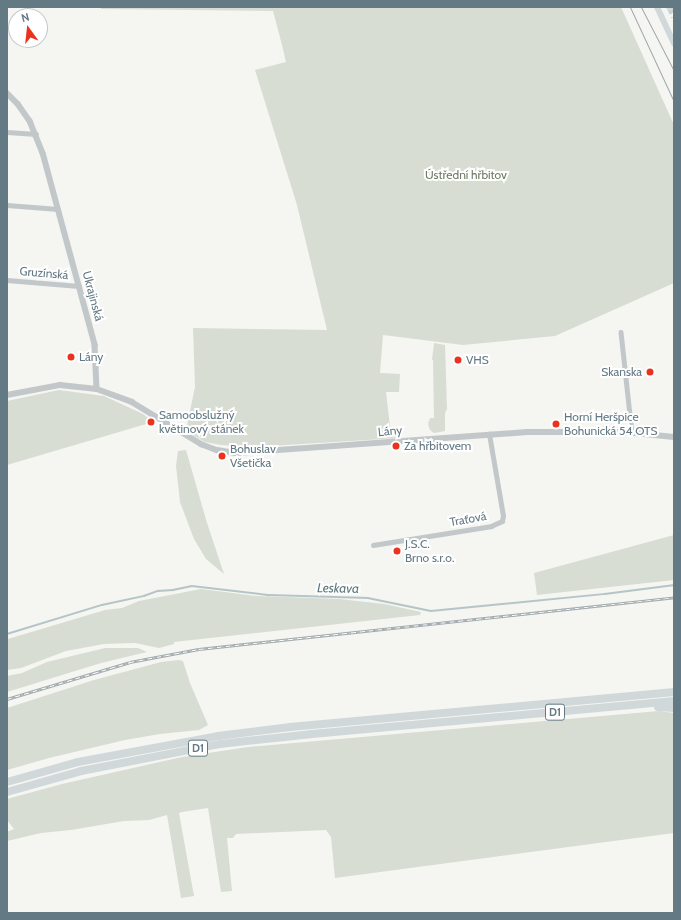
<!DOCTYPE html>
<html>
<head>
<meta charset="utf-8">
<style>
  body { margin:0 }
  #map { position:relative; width:681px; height:920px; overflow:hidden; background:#f5f5f1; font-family:Cabin,sans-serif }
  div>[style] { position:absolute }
  .green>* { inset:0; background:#d7ddd2 }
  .stream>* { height:1.5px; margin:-0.75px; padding:0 0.75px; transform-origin:0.75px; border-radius:0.75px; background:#b5c5c7 }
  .secondary-tunnel>* { height:6px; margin-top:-3px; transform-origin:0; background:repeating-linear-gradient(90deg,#c9d0d0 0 6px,transparent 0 9px) }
  .minor>* { height:4.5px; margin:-2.25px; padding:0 2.25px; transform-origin:2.25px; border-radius:2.25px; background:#c2c7c9 }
  .tertiary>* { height:5.5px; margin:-2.75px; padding:0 2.75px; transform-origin:2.75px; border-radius:2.75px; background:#c2c7c9 }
  .secondary>* { height:6px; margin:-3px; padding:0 3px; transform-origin:3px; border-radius:3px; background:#d1d8da }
  .motorway>* { height:8px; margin:-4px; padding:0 4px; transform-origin:4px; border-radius:4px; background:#d1d8da }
  .tram>* { height:1px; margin:-0.5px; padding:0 0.5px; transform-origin:0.5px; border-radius:0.5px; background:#a0a9ad }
  .rail>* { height:3px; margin-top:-1.5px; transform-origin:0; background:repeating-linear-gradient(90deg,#fff 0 4.5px,#a0a9ad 0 9px); box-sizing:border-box; border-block:1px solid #a0a9ad }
  .dots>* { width:11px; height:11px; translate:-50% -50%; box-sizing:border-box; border:2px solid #fff; border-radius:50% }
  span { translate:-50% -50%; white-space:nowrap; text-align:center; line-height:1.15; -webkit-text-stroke:4px #fff; paint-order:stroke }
  .shield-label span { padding:1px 3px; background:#fff; border:1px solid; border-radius:3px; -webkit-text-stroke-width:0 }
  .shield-label { font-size:11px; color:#637984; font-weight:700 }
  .park-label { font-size:12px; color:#6a7b62 }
  .street-label { font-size:12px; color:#637984 }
  .poi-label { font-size:12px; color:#637984 }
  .left { translate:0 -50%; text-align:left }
  .right { translate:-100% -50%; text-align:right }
  .water-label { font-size:13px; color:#5a767a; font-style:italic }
  .frame { position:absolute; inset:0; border:8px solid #637984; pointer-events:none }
  .north { position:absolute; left:8px; top:8px; width:40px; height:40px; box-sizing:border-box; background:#fff; border:1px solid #c1c9ce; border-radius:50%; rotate:345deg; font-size:11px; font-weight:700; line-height:16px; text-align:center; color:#637984 }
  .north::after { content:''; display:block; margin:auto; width:14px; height:18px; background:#ea321d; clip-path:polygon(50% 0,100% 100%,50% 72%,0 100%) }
</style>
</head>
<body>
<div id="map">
  <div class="green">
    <div style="clip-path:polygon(101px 7px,621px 7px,674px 125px,674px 283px,555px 336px,463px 345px,383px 335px,380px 373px,400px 374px,399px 392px,386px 392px,391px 435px,399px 434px,399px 438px,252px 447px,221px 445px,205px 442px,186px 431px,195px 387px,193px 328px,327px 330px,297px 205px,255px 70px,286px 62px,282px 45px,273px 11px,101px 9px)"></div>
    <div style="clip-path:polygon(434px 343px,445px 345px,447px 409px,445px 413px,445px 431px,434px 433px,430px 430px,428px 424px,430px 418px,434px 418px,433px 360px,432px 360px)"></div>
    <div style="clip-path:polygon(59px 390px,104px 396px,143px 414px,153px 422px,7px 465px,7px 401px)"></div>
    <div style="clip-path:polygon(186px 450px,207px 523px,224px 574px,206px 559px,194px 539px,180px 502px,176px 466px,178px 451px)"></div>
    <div style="clip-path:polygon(674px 535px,674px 580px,537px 595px,534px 573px)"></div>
    <div style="clip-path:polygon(201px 589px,257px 596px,339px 599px,384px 604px,421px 612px,420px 615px,174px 642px,174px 644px,159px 648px,135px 643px,104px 644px,66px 651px,21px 668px,7px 670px,8px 639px,105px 610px,122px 608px,139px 601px)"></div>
    <div style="clip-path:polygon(105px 648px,138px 648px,147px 652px,101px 663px,7px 692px,7px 676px,22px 673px,47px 662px)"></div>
    <div style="clip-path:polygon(179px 660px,183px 661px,190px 683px,208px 725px,199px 730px,160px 734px,125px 740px,49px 758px,7px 770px,7px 708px,94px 680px,161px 662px)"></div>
    <div style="clip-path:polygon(659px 711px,674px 713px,674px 833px,335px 878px,331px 837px,326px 830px,236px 834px,233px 838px,227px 838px,232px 891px,221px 892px,208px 808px,182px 812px,179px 813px,194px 896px,181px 898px,167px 815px,149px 820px,124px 821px,71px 830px,41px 833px,7px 841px,7px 832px,14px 829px,7px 820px,7px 799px,62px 784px,182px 757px,248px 747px)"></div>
  </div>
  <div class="stream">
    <div style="left:7px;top:634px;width:99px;rotate:-17deg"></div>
    <div style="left:102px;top:605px;width:43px;rotate:-12.1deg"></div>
    <div style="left:144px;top:596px;width:15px;rotate:-20deg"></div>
    <div style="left:158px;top:591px;width:15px;rotate:-4deg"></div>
    <div style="left:173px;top:590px;width:19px;rotate:-12deg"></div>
    <div style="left:192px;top:586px;width:78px;rotate:6.7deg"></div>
    <div style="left:269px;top:595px;width:99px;rotate:1.7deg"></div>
    <div style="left:368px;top:598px;width:64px;rotate:11.7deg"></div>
    <div style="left:431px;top:611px;width:175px;rotate:-5.6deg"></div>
    <div style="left:605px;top:594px;width:70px;rotate:-7.4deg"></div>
  </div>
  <div class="secondary-tunnel">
    <div style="left:670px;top:8px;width:10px;rotate:66deg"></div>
  </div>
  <div class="minor">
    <div style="left:7px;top:132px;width:29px;rotate:4deg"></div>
    <div style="left:7px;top:205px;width:51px;rotate:4.5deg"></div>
    <div style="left:7px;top:280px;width:72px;rotate:4.8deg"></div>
    <div style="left:621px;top:332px;width:102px;rotate:83.8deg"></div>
    <div style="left:373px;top:545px;width:120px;rotate:-9.1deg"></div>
    <div style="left:491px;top:526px;width:12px;rotate:-24deg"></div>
    <div style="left:502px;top:521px;width:5px;rotate:-79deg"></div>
    <div style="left:503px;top:516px;width:83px;rotate:-99.7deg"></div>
  </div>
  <div class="tertiary">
    <div style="left:7px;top:93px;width:16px;rotate:45deg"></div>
    <div style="left:18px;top:104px;width:21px;rotate:55deg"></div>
    <div style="left:30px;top:121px;width:35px;rotate:68deg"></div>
    <div style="left:43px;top:153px;width:199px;rotate:74.8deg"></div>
    <div style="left:95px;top:345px;width:44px;rotate:87.4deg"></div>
    <div style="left:7px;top:395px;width:54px;rotate:-10.7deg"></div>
    <div style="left:60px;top:385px;width:37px;rotate:6deg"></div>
    <div style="left:97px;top:389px;width:37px;rotate:20deg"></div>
    <div style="left:132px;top:402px;width:81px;rotate:31.3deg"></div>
    <div style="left:201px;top:444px;width:17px;rotate:21deg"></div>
    <div style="left:217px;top:450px;width:19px;rotate:9deg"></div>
    <div style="left:236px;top:453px;width:292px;rotate:-4.1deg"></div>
    <div style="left:527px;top:432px;width:98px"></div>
    <div style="left:625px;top:432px;width:49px;rotate:5.8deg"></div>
  </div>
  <div class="secondary">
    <div style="left:657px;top:7px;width:40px;rotate:65deg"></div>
    <div style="left:669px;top:7px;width:1px;rotate:45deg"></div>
  </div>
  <div class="motorway">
    <div style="left:658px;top:707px;width:16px;rotate:4deg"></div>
    <div style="left:7px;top:782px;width:74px;rotate:-15.7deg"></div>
    <div style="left:78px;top:762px;width:142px;rotate:-10.5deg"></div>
    <div style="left:218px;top:736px;width:73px;rotate:-7.1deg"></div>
    <div style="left:290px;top:727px;width:386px;rotate:-5.2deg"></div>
    <div style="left:7px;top:792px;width:77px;rotate:-15.8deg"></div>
    <div style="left:81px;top:771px;width:142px;rotate:-11deg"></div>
    <div style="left:220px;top:744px;width:93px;rotate:-6.2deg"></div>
    <div style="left:312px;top:734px;width:364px;rotate:-5.2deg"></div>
  </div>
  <div class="tram">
    <div style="left:630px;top:7px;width:105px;rotate:65.1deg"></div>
    <div style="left:641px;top:7px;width:72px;rotate:62.7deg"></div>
  </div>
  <div class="rail">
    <div style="left:7px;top:699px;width:128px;rotate:-16.7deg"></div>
    <div style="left:130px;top:662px;width:70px;rotate:-10.7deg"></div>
    <div style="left:199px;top:649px;width:478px;rotate:-6.2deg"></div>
  </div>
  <div class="dots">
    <div style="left:71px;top:357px;background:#ea321d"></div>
    <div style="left:458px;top:360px;background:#ea321d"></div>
    <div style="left:650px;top:372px;background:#ea321d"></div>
    <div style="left:151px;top:422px;background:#ea321d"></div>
    <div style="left:556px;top:424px;background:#ea321d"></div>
    <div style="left:396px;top:446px;background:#ea321d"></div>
    <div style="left:222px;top:456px;background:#ea321d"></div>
    <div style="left:397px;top:551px;background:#ea321d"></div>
  </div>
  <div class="shield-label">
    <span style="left:555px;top:712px">D1</span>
    <span style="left:198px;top:748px">D1</span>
  </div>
  <div class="park-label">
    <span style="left:466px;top:175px">Ústřední hřbitov</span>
  </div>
  <div class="street-label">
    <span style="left:44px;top:273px;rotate:5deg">Gruzínská</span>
    <span style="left:93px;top:296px;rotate:75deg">Ukrajinská</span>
    <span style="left:390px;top:431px;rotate:-5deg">Lány</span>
    <span style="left:468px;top:519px;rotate:-10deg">Traťová</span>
  </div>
  <div class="poi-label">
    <span class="left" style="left:79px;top:357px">Lány</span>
    <span class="left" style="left:466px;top:360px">VHS</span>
    <span class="right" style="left:642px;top:372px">Skanska</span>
    <span class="left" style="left:159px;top:422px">Samoobslužný<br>květinový stánek</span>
    <span class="left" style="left:564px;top:424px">Horní Heršpice<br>Bohunická 54 OTS</span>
    <span class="left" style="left:404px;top:446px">Za hřbitovem</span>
    <span class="left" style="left:230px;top:456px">Bohuslav<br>Všetička</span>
    <span class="left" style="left:405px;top:551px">J.S.C.<br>Brno s.r.o.</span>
  </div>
  <div class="water-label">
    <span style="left:338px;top:588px;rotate:1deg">Leskava</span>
  </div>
  <div class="frame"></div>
  <div class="north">N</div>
</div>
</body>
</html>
